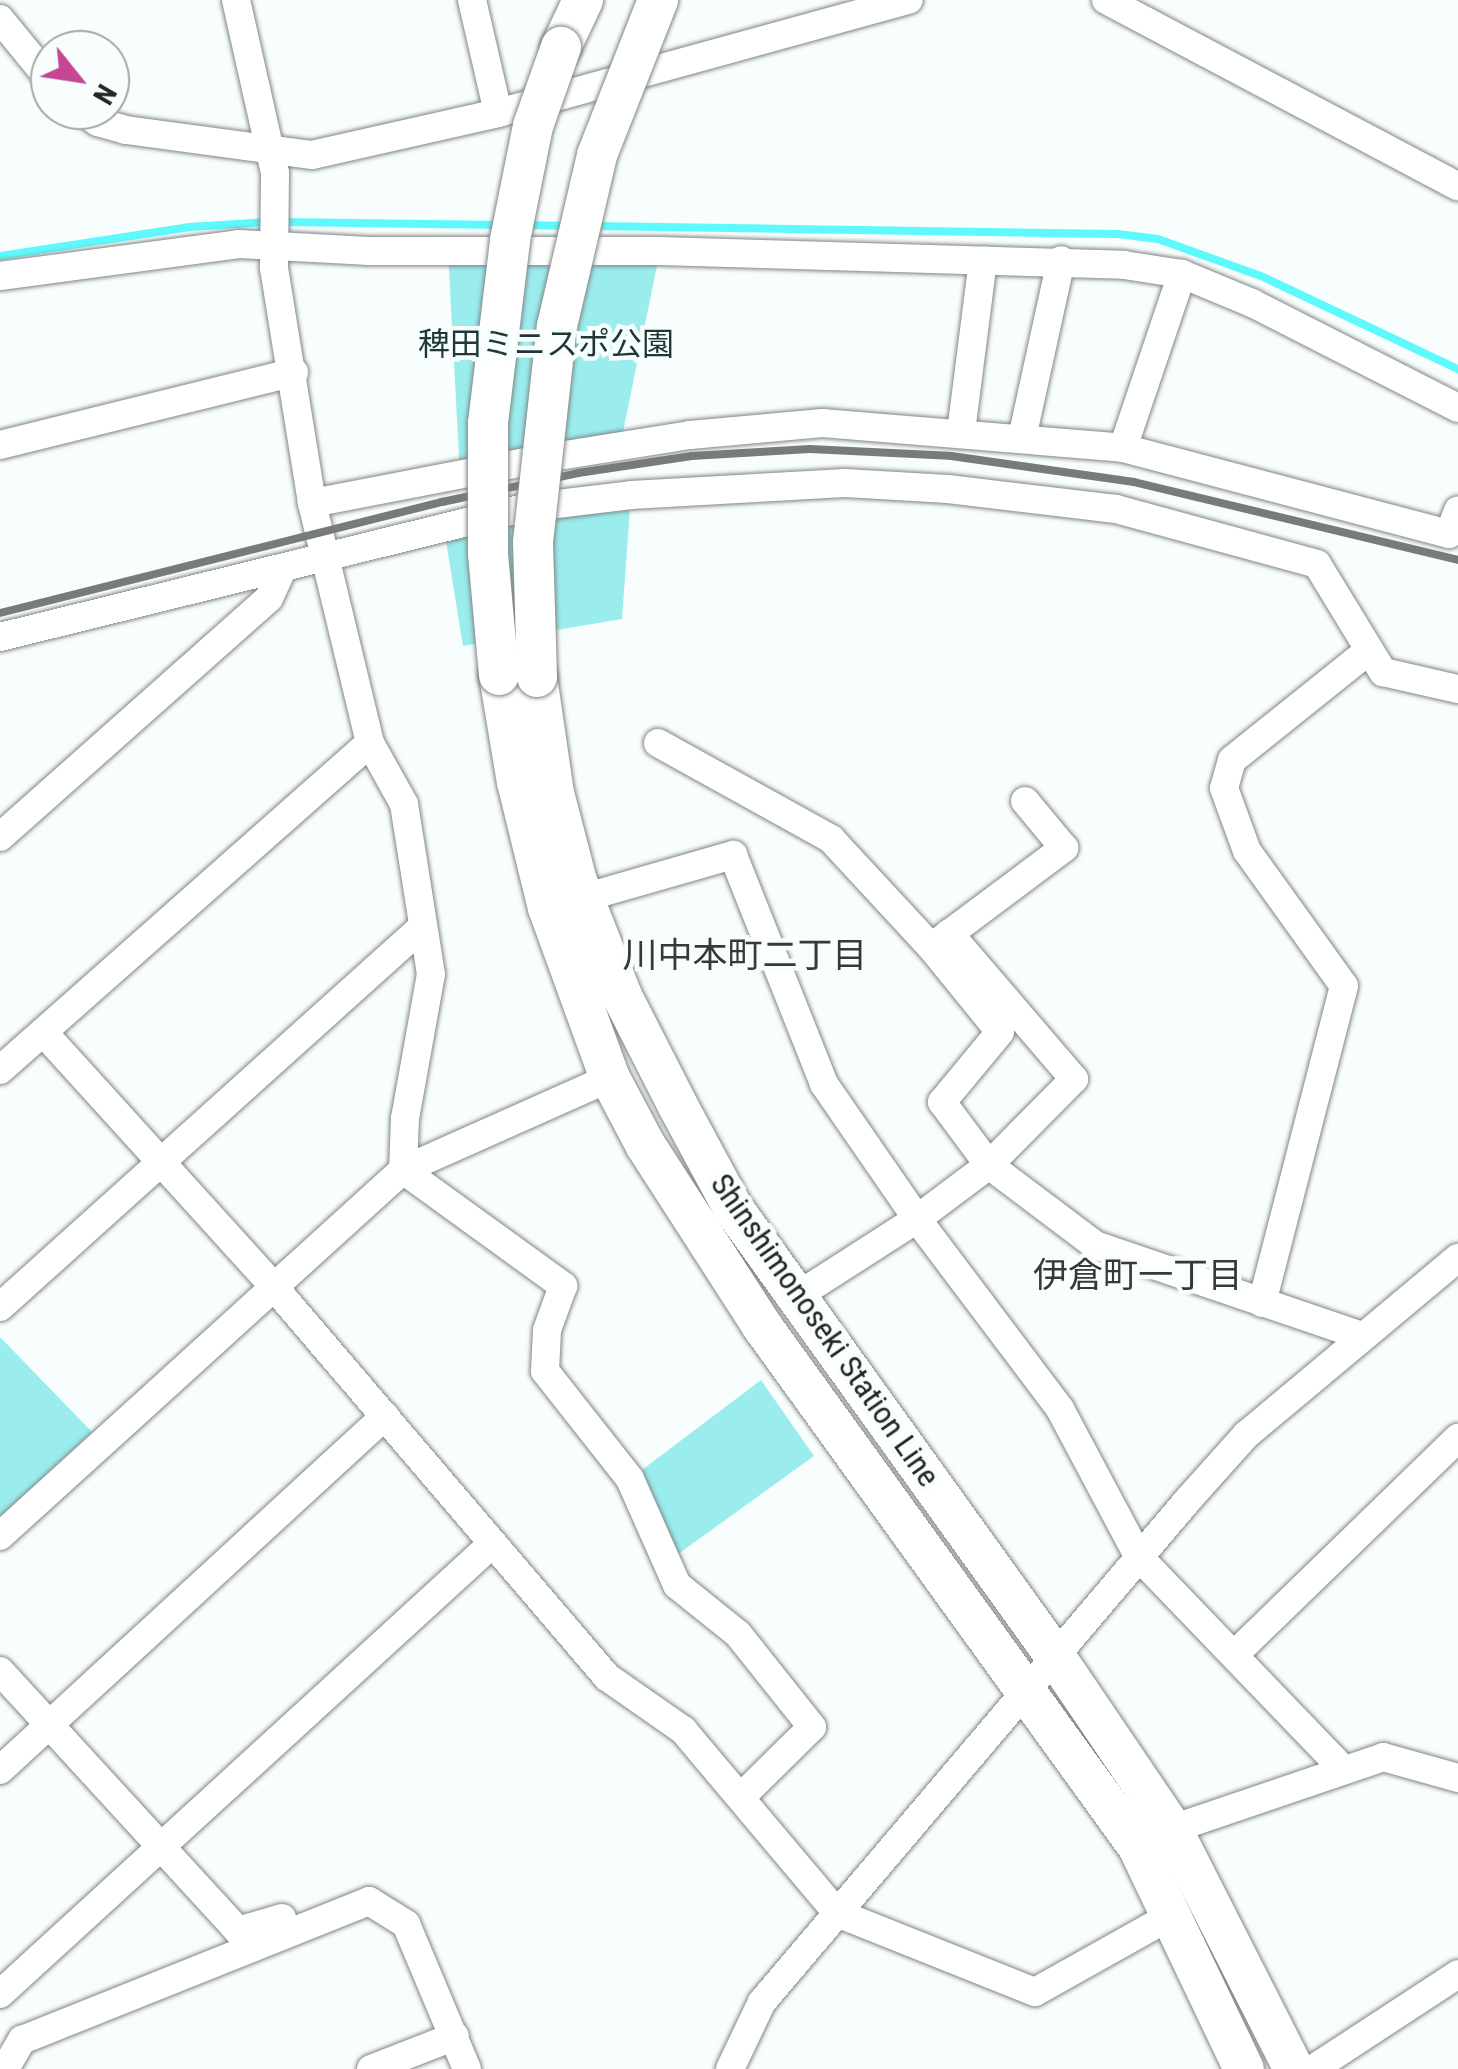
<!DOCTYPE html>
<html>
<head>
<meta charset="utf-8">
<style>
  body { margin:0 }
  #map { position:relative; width:1458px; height:2069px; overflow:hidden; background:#f8fdfd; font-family:"Roboto Condensed","Noto Sans JP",sans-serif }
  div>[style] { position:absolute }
  .green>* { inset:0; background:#9aeced }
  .stream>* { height:8px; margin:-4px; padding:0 4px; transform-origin:4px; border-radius:4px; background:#5ef9fc }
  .roads { filter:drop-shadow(0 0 2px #818585) drop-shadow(0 0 2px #818585) }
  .minor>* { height:28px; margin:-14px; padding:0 14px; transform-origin:14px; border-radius:14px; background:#fff }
  .secondary>* { height:40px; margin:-20px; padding:0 20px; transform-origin:20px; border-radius:20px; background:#fff }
  .rail>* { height:8px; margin:-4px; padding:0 4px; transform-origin:4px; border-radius:4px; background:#787b7b }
  .bridges { filter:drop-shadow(0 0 2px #818585) drop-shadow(0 0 2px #818585) }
  .secondary-bridge>* { height:40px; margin:-20px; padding:0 20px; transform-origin:20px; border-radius:20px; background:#fff }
  span { translate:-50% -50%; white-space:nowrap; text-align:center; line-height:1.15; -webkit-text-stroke:9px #f8fdfd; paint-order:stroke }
  .park-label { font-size:32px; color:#1e3738 }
  .street-label { font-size:32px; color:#242626 }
  .neighbourhood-label { font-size:35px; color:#353939 }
  .north { position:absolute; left:30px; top:30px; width:100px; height:100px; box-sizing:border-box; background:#f8fdfd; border:2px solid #a3a7a7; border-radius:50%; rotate:120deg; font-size:28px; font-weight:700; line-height:40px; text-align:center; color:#242626 }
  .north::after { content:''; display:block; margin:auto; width:35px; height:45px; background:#c54692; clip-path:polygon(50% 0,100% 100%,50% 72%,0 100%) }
</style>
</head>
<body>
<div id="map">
  <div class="green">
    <div style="clip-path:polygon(448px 251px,660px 251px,623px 432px,460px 476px)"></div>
    <div style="clip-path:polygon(631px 495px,622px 619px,463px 646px,444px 529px)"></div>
    <div style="clip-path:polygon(0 1337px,92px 1432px,0 1517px)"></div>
    <div style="clip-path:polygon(761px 1380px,814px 1456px,667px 1562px,630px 1479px)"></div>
  </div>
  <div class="stream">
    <div style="left:282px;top:222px;width:221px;rotate:0.8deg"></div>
    <div style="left:527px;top:225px;width:41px;rotate:1.4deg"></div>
    <div style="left:592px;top:226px;width:526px;rotate:0.87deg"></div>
    <div style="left:1118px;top:234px;width:40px;rotate:7.1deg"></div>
    <div style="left:1158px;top:239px;width:109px;rotate:19.8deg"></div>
    <div style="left:1261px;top:276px;width:218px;rotate:25.3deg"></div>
    <div style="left:0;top:256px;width:192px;rotate:-8.7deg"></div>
    <div style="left:190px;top:227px;width:78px;rotate:-3.7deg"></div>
  </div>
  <div class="roads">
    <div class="minor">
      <div style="left:236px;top:0;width:177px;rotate:77.3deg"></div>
      <div style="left:275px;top:173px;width:95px;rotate:90.6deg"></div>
      <div style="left:274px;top:268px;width:238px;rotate:80.8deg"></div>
      <div style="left:312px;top:503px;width:247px;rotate:76.4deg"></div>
      <div style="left:370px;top:743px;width:70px;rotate:60.9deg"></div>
      <div style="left:404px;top:804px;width:172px;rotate:81deg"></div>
      <div style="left:431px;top:974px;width:146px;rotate:100.2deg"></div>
      <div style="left:405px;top:1118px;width:52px;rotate:92.2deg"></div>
      <div style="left:403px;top:1170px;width:198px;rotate:35.9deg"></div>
      <div style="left:563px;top:1286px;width:47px;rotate:110deg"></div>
      <div style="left:547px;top:1330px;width:41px;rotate:92.8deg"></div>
      <div style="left:545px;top:1371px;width:137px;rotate:51.8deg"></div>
      <div style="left:630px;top:1479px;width:116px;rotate:66.1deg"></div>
      <div style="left:677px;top:1585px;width:78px;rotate:38.8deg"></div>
      <div style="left:738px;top:1634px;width:119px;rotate:51.5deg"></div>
      <div style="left:812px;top:1727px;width:100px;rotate:135.4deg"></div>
      <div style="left:472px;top:0;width:116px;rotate:77deg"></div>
      <div style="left:1106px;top:0;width:398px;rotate:27.9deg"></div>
      <div style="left:0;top:19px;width:79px;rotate:50.7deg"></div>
      <div style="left:80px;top:110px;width:22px;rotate:34deg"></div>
      <div style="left:98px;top:122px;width:29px;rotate:16deg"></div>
      <div style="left:126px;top:130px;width:188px;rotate:7.7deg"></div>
      <div style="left:312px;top:155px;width:191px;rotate:-12.7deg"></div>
      <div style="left:498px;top:113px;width:426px;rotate:-15.4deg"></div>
      <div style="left:0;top:276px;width:241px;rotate:-7.6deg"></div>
      <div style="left:239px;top:244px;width:130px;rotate:3.1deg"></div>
      <div style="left:369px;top:251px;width:291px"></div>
      <div style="left:660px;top:251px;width:464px;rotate:1.7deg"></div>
      <div style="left:1124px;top:265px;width:59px;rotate:8.8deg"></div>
      <div style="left:1182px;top:274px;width:76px;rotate:22.5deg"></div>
      <div style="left:1252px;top:303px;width:231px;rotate:27deg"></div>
      <div style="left:961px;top:432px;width:173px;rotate:-82.7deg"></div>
      <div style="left:1022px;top:438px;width:182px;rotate:-77.6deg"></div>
      <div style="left:0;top:445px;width:303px;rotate:-13.9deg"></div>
      <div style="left:1123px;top:448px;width:184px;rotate:-71.3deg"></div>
      <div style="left:312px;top:503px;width:232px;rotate:-10.9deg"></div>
      <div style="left:540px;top:459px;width:152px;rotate:-9.1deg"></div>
      <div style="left:690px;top:435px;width:133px;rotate:-5.2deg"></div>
      <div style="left:822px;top:423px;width:302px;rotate:4.7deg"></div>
      <div style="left:1123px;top:448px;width:337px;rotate:14.8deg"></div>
      <div style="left:1449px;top:534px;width:25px;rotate:-69deg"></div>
      <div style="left:0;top:637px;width:540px;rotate:-13.83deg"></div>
      <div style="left:524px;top:508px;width:108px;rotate:-6.9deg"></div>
      <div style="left:631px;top:495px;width:214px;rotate:-3.2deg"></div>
      <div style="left:845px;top:483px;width:103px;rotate:3.3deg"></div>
      <div style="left:948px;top:489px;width:169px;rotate:6.8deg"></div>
      <div style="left:1116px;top:509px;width:208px;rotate:15.3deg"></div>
      <div style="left:1317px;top:564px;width:127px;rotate:58.6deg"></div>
      <div style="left:1383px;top:672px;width:77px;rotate:12.8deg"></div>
      <div style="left:658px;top:743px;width:198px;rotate:29deg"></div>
      <div style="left:831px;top:839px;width:147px;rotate:47.2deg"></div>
      <div style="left:931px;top:947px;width:109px;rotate:50.9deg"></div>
      <div style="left:1000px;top:1032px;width:91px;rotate:129.6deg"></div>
      <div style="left:942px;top:1102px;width:79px;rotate:53.3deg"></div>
      <div style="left:989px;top:1165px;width:133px;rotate:37deg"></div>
      <div style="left:1095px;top:1245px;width:282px;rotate:18.8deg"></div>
      <div style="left:0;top:837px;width:360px;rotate:-41.6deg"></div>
      <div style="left:269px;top:598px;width:31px;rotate:-65deg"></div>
      <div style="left:569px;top:902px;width:171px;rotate:-16deg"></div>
      <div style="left:733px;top:855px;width:246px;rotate:68.3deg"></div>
      <div style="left:824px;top:1084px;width:164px;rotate:55.4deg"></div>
      <div style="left:917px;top:1219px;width:238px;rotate:53deg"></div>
      <div style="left:1060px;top:1409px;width:166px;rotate:62deg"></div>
      <div style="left:1138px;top:1556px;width:294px;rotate:46.1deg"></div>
      <div style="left:937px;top:943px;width:159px;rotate:-36.8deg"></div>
      <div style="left:1064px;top:848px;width:61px;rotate:-129.7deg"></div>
      <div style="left:43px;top:1032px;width:344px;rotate:47.8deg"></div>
      <div style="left:274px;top:1287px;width:513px;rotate:49.51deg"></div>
      <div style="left:607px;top:1677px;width:93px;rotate:34.9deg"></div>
      <div style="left:683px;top:1730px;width:239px;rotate:49.9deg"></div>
      <div style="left:837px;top:1913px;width:213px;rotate:21.8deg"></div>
      <div style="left:1035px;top:1992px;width:157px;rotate:-29.3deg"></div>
      <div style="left:0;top:1070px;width:494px;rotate:-41.5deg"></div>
      <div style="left:797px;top:1296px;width:143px;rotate:-32.7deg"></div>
      <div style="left:917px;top:1219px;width:90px;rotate:-36.9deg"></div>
      <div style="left:989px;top:1165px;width:121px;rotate:-45.3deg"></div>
      <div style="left:1074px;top:1079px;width:192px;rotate:-130.6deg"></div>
      <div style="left:1262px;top:1303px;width:327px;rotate:-75.5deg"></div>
      <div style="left:1344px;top:986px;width:166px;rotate:-125.7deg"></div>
      <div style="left:1247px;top:851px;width:67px;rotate:-110.1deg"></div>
      <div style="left:1224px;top:788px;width:29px;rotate:-74deg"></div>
      <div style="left:1232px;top:760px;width:174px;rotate:-38.7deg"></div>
      <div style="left:0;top:1307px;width:566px;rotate:-41.99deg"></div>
      <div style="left:0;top:1536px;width:544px;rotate:-42.25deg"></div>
      <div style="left:403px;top:1170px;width:227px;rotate:-24deg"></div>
      <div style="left:1234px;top:1655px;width:312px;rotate:-44.1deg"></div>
      <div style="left:0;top:1671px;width:352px;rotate:47.5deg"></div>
      <div style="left:238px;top:1931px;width:46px;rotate:-16.5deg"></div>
      <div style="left:0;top:1770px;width:523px;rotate:-42.6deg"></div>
      <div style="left:1172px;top:1829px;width:223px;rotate:-18.8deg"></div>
      <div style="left:1383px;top:1757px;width:78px;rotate:15.6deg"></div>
      <div style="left:0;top:1994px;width:668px;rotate:-42.45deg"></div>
      <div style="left:5px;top:2069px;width:34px;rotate:-60deg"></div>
      <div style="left:22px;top:2040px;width:374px;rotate:-21.8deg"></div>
      <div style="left:369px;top:1901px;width:44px;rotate:31.9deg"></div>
      <div style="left:406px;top:1924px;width:157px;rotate:67.2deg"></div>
      <div style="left:371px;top:2069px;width:90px;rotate:-21.4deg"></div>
      <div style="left:730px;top:2069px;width:74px;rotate:-64.5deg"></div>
      <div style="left:762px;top:2002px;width:657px;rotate:-49.69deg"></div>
      <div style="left:1187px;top:1501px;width:89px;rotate:-48.2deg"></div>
      <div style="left:1246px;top:1435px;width:276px;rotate:-39.9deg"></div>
      <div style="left:1313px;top:2069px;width:173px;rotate:-33.2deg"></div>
    </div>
    <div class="secondary">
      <div style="left:561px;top:47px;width:52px;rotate:-64.9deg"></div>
      <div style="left:499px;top:675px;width:109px;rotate:80.5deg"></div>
      <div style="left:517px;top:782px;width:130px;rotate:76.2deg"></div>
      <div style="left:548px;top:908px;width:181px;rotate:70deg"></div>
      <div style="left:610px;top:1078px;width:77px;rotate:62.1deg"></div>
      <div style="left:646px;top:1146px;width:214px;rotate:57.2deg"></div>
      <div style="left:762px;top:1326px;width:643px;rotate:54.18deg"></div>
      <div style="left:1138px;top:1847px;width:246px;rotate:64.5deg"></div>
      <div style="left:537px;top:677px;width:117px;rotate:81.7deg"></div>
      <div style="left:554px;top:793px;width:91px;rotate:75.4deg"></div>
      <div style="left:577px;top:881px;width:123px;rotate:68.6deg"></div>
      <div style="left:622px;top:996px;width:123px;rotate:63deg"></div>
      <div style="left:678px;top:1106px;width:116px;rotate:61.7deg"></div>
      <div style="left:733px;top:1208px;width:552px;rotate:54.29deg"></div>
      <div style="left:1055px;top:1656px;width:209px;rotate:55.9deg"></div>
      <div style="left:1172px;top:1829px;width:269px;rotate:63.1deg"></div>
    </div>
  </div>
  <div class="rail">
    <div style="left:0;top:613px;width:456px;rotate:-14.1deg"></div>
    <div style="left:442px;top:502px;width:139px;rotate:-12deg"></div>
    <div style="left:578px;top:473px;width:115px;rotate:-8.5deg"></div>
    <div style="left:692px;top:456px;width:118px;rotate:-3.4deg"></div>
    <div style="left:810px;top:449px;width:141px;rotate:2.8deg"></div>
    <div style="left:951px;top:456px;width:185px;rotate:8.1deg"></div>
    <div style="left:1134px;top:482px;width:333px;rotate:13.5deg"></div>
  </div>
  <div class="bridges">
    <div class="secondary-bridge">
      <div style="left:499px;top:675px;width:122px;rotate:-95.2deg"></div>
      <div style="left:488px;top:553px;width:130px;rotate:-90deg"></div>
      <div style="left:488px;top:423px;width:184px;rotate:-83.1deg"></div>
      <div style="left:510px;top:240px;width:116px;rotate:-78.6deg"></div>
      <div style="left:533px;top:126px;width:84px;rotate:-70.5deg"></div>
      <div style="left:537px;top:677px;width:135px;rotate:-91.7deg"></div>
      <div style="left:533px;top:542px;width:217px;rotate:-83.7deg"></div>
      <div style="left:557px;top:326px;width:176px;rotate:-76.8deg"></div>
      <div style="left:597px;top:155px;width:167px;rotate:-68.5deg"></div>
    </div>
  </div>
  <div class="park-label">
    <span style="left:546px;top:344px">稗田ミニスポ公園</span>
  </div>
  <div class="street-label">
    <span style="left:825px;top:1330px;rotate:55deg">Shinshimonoseki Station Line</span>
  </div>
  <div class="neighbourhood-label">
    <span style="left:745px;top:956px">川中本町二丁目</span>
    <span style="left:1138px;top:1276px">伊倉町一丁目</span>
  </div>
  <div class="north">N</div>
</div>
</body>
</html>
